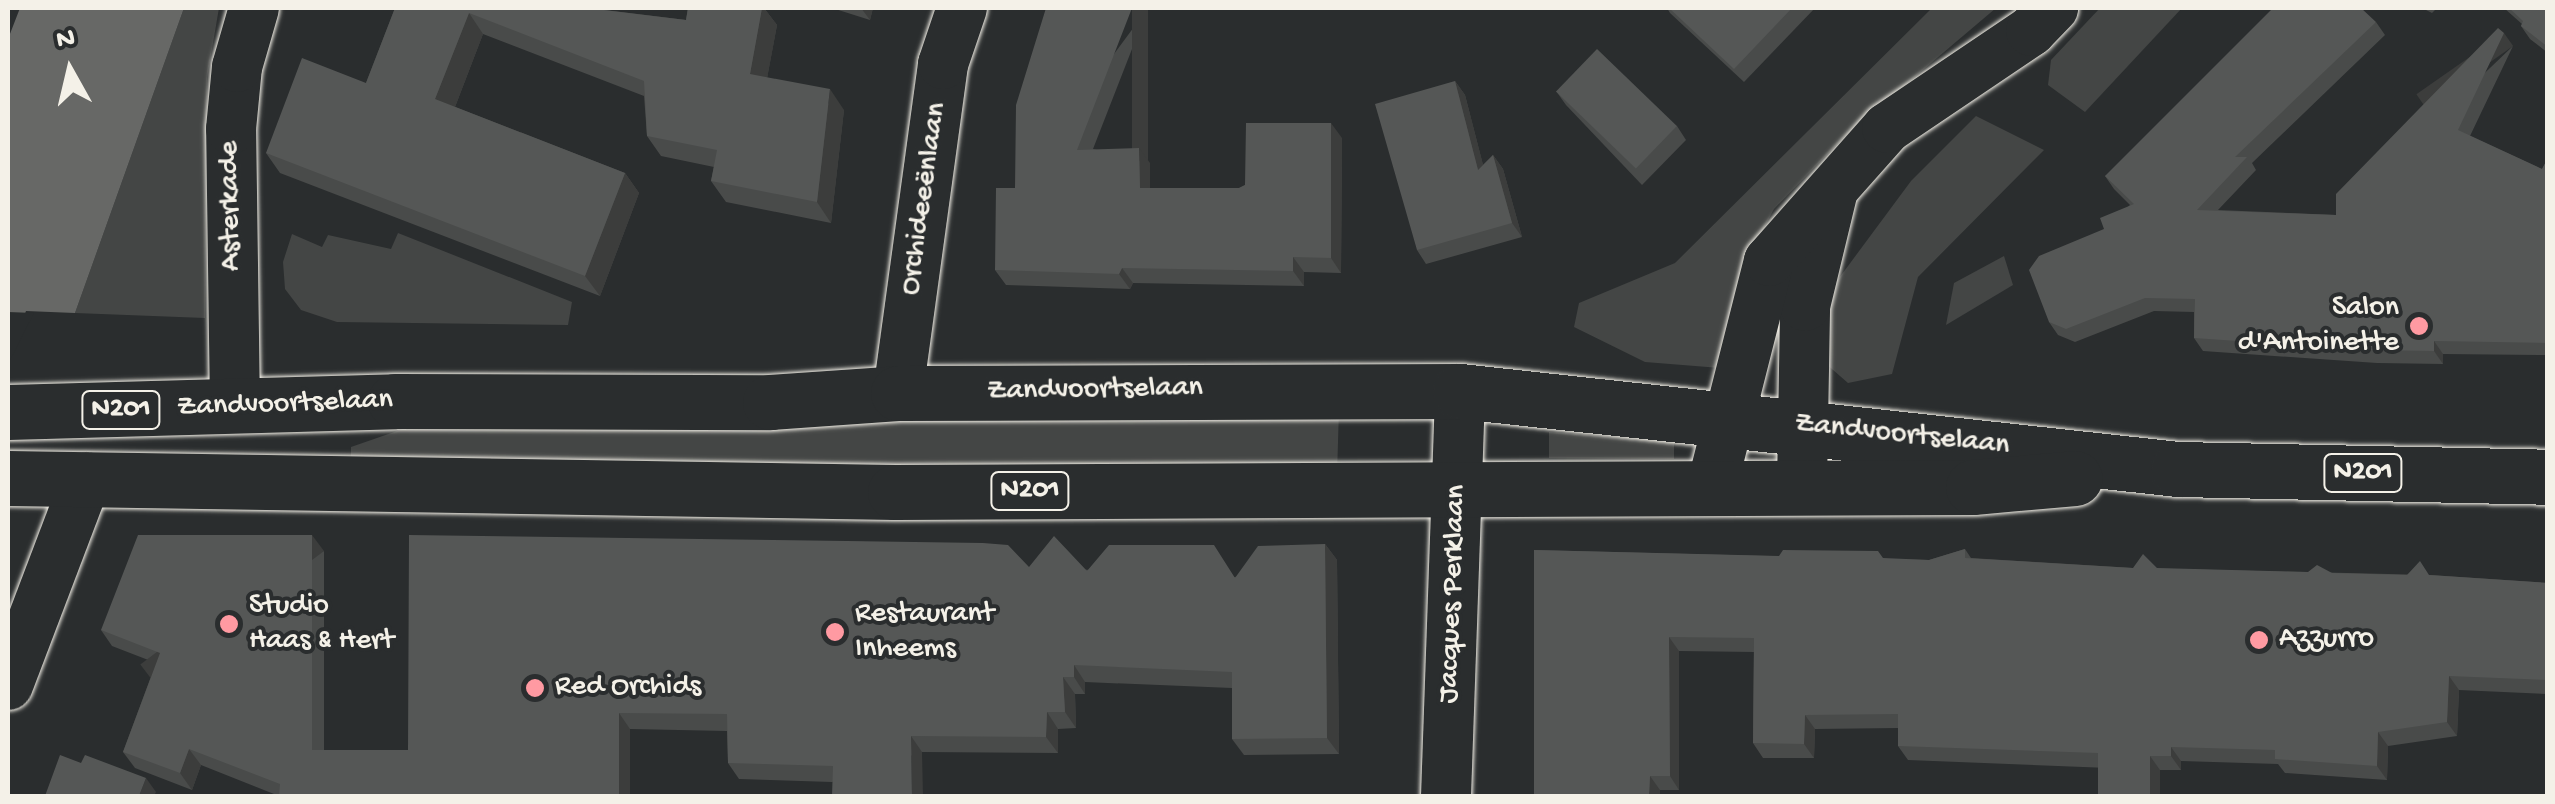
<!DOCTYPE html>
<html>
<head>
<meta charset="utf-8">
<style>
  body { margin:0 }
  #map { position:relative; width:2555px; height:804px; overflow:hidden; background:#2a2d2e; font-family:"Gochi Hand",sans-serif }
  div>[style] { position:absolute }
  .green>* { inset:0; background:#444645 }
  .water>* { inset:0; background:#676866 }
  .pier>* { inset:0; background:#2a2d2e }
  .roads { filter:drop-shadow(0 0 2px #f4f1e8) drop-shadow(0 0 2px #f4f1e8) }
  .street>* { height:50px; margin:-25px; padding:0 25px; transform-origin:25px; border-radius:25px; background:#2a2d2e }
  .primary>* { height:55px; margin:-27.5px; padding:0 27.5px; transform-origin:27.5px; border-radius:27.5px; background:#2a2d2e }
  .wall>* { inset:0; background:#494b4a }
  .shaded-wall>* { inset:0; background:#3c3d3c; transform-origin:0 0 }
  .building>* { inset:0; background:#555756; transform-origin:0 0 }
  .dots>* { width:28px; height:28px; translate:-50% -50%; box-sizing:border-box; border:5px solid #2a2d2e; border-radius:50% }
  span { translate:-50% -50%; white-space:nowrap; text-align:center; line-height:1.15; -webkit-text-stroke:8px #2a2d2e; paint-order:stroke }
  .shield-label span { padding:2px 8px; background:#2a2d2e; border:2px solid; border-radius:8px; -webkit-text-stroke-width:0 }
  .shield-label { font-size:28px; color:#f4f1e8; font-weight:700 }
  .street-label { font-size:30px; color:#f4f1e8 }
  .poi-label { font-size:30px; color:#f4f1e8 }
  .right { translate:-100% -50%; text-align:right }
  .left { translate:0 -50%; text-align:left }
  .frame { position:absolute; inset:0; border:10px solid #f4f1e8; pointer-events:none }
  .north { position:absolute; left:20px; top:20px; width:100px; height:100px; -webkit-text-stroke:8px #2a2d2e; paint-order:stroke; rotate:352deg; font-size:28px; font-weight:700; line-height:40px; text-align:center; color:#f4f1e8 }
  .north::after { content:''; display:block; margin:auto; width:35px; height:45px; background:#f4f1e8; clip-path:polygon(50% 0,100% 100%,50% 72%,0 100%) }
</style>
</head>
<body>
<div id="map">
  <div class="green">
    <div style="clip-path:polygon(184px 8px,219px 8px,207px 78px,205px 318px,75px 313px)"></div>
    <div style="clip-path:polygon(1932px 8px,1996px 8px,1845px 136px,1774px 209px,1747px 259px,1720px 368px,1645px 362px,1574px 327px,1579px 303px,1675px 263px)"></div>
    <div style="clip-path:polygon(2100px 8px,2182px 8px,2085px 112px,2048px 85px,2051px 60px)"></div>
    <div style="clip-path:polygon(1976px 116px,2044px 150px,1918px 277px,1892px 374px,1848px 383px,1817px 356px,1828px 293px,1911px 181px)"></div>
    <div style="clip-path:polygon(398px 233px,572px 302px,568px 325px,337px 322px,301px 310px,285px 289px,283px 262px,292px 234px,322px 247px,328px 235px,391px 249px)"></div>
    <div style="clip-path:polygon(2004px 256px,2013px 285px,1946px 325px,1954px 283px)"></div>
    <div style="clip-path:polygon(937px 402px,1339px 409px,1337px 475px,351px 462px,351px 447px,423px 422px)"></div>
    <div style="clip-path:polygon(1549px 432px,1674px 441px,1674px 459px,1549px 458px)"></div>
  </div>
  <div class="water">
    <div style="clip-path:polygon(20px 8px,184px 8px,75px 313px,26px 311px,8px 359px,8px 39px)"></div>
  </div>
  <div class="pier">
    <div style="clip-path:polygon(8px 312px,34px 313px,8px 364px)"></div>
  </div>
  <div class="roads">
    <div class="street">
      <div style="left:898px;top:393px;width:332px;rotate:-82.2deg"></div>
      <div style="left:943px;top:64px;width:59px;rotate:-71.3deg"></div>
      <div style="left:235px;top:408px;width:279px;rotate:-90.8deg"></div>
      <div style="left:231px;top:129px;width:62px;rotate:-84.5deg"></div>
      <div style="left:237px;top:67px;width:61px;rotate:-73.9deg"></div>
      <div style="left:1802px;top:484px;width:178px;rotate:-89deg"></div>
      <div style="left:1805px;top:306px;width:115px;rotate:-76.4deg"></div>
      <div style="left:1712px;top:486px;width:232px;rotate:-75.8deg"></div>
      <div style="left:1769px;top:261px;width:178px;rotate:-48.4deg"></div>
      <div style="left:1887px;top:128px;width:174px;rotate:-34deg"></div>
      <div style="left:2031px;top:31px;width:32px;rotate:-46deg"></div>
      <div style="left:8px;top:685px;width:222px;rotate:-69.2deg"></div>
      <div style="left:1446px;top:796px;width:405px;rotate:-88deg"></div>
    </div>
    <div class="primary">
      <div style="left:8px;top:412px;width:387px;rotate:-1.6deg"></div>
      <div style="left:395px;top:401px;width:375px;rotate:0.2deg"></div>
      <div style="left:770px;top:402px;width:128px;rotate:-4deg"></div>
      <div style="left:898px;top:393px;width:562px;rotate:-0.2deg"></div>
      <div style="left:1460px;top:391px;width:722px;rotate:6.2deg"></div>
      <div style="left:2178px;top:469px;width:370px;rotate:1.2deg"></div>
      <div style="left:8px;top:478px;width:887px;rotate:0.9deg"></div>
      <div style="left:895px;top:492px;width:1078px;rotate:-0.27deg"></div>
      <div style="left:1973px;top:487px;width:102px;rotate:-5deg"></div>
    </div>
  </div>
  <div class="wall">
    <div style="clip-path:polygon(395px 8px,605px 10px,686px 20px,688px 8px,764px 8px,777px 25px,767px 78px,844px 110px,831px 223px,726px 202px,711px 181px,714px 167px,661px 156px,647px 136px,644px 96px,483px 34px,455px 107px,625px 173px,639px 193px,600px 296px,280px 173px,266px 153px,366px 83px)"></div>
    <div style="clip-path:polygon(832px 8px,873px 8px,870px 20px)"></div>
    <div style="clip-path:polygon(1148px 8px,1093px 149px,1150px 163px,1150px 188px,1239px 188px,1342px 138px,1341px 273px,1304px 272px,1304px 286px,1133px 283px,1130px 289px,1006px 285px,995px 270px,1015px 188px)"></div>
    <div style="clip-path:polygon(1667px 8px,1815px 8px,1744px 82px,1670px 13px)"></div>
    <div style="clip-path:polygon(2422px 8px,2437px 8px,2432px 13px)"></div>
    <div style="clip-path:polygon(2504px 8px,2548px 8px,2548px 53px,2530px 39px,2521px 26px,2522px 24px)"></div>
    <div style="clip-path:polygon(2376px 22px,2385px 35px,2252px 163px,2256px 170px,2218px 210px,2336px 215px,2513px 46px,2470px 136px,2542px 169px,2548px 158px,2548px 355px,2443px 354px,2443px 364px,2377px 363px,2203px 351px,2194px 338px,2194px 312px,2154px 311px,2075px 342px,2058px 335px,2049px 322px,2104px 229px,2130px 205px,2114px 189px,2105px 176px)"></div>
    <div style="clip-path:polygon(1455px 81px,1465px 95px,1483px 165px,1493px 155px,1503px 169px,1522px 237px,1426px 264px,1417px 250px)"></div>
    <div style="clip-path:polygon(1556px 91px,1677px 126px,1686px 140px,1642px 185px,1566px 105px)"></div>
    <div style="clip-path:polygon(1325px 544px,1337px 560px,1339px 754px,1244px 755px,1232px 739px,1232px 688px,1085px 682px,1085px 694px,1075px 694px,1076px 728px,1058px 729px,1058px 753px,922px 752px,832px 782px,739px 779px,728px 763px,727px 731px,630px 729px,630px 796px,279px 796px,201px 765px,192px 790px,135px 768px,123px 752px,156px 663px,112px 646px,101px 630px,324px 551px,324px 750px,408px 750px,1029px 567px,1235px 577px)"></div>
    <div style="clip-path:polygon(1965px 549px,1971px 558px,2133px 568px,2430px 575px,2548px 583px,2548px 694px,2459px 690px,2457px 736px,2388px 746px,2387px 780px,2285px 773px,2278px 764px,2181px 761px,2181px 770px,2160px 770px,1908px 760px,1898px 746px,1898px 728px,1815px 729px,1814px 758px,1763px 758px,1753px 743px,1754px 652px,1679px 651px,1679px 790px,1660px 790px,1660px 796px,1534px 796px,1534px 550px,1929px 560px)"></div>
  </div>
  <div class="shaded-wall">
    <div style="clip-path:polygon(762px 8px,764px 8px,777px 25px,764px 95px,750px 74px)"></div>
    <div style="clip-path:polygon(861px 8px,873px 8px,870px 20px)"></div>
    <div style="left:1132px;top:8px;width:16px;height:152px"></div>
    <div style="clip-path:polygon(469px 13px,483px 34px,450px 120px,435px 99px)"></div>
    <div style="left:2504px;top:33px;width:16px;height:107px;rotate:55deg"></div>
    <div style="clip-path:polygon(1455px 81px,1465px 95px,1488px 184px,1478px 170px)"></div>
    <div style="clip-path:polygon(830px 89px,844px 110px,831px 223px,817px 202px)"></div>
    <div style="clip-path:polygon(1331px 123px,1342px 138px,1341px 273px,1331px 258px)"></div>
    <div style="clip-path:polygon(1139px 148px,1150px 163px,1150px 203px,1140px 188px)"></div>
    <div style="clip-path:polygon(1493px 155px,1503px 169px,1522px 237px,1512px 223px)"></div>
    <div style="clip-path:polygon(625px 173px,639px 193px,600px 296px,585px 276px)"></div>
    <div style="clip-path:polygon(1293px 257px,1304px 272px,1304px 286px,1293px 271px)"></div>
    <div style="clip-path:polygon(1122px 268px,1133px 283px,1130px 289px,1119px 274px)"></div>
    <div style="clip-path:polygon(2434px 341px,2443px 354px,2443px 364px,2434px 351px)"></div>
    <div style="left:312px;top:535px;width:20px;height:215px;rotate:53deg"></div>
    <div style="clip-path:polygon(1325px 544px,1337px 560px,1339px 754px,1327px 738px)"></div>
    <div style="clip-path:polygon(1669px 637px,1679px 651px,1679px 790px,1670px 776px)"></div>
    <div style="clip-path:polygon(1074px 665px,1085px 682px,1085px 694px,1074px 677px)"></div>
    <div style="clip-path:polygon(2449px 676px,2459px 690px,2457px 736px,2447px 722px)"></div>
    <div style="clip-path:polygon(1063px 677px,1075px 694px,1076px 728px,1065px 712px)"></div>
    <div style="clip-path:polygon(1047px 712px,1058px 729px,1058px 753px,1046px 737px)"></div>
    <div style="clip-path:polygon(619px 713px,630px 729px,630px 796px,619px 796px)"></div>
    <div style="clip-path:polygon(1805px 715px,1815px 729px,1814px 758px,1804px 744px)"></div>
    <div style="clip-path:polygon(2378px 732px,2388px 746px,2387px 780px,2377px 766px)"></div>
    <div style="clip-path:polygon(911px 736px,922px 752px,923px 796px,912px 796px)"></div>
    <div style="clip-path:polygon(2171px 747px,2181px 761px,2181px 770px,2171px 756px)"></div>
    <div style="clip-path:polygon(189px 749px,201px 765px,192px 790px,180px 773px)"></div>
    <div style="clip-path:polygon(2150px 756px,2160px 770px,2160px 796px,2150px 796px)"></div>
    <div style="clip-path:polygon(1650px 776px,1660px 790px,1660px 796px,1649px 796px)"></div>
    <div style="clip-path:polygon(146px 778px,156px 792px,154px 796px,139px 796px)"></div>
  </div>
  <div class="building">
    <div style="clip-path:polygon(395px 8px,587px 8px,686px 20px,688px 8px,762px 8px,750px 74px,830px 89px,817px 202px,711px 181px,717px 150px,647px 136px,644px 81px,469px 13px,435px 99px,625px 173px,585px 276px,266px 153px,302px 58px,366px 83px)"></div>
    <div style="clip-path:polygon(1046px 8px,1132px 8px,1077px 150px,1139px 148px,1140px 188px,1239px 188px,1245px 185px,1246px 123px,1331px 123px,1331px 258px,1293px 257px,1293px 271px,1122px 268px,1119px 274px,995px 270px,996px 188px,1015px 188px,1016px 105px)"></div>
    <div style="clip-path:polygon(1669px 8px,1792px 8px,1734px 69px)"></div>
    <div style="clip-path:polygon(2273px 8px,2361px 8px,2376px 22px,2235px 157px,2247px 157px,2197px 210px,2336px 215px,2336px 194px,2498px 28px,2504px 33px,2458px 130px,2542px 169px,2548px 158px,2548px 343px,2434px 341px,2434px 351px,2368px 350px,2194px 338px,2195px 299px,2145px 298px,2066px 329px,2049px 322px,2029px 270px,2039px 256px,2104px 229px,2100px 218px,2134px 204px,2105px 176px)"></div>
    <div style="clip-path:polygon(2509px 8px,2548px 8px,2548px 47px,2521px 26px,2523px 21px)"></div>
    <div style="left:1597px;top:49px;width:111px;height:59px;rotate:44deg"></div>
    <div style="clip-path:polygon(1455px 81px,1478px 170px,1493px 155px,1512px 223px,1417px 250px,1375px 104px)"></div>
    <div style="clip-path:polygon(138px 535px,312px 535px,312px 750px,408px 750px,409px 535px,983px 543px,1008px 545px,1029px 567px,1054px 536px,1087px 571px,1109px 545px,1214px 545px,1235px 578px,1258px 546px,1325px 544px,1327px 738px,1232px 739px,1232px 672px,1074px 665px,1074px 677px,1063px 677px,1065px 712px,1047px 712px,1046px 737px,911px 736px,912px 796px,832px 796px,833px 766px,728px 763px,727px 714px,619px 713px,619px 796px,279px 796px,280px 784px,189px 749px,180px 773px,123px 752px,160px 653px,101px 630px)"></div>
    <div style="clip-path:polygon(1965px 549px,1965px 558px,2133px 568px,2143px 554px,2157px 568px,2308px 572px,2317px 565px,2332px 573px,2407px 575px,2420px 561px,2429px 575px,2548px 583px,2548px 680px,2449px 676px,2447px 722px,2378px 732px,2377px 766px,2275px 759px,2275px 750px,2171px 747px,2171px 756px,2150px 756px,2150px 796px,2098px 796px,2098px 753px,1898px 746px,1898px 714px,1805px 715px,1804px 744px,1753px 743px,1754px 638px,1669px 637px,1670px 776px,1650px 776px,1649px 796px,1534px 796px,1534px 550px,1779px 556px,1783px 550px,1878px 551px,1883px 558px,1929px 560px)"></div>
    <div style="clip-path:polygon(60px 755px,81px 763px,85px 755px,146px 778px,139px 796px,45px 796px)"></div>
  </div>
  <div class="dots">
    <div style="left:2419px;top:326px;background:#ff9aa2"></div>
    <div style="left:229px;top:624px;background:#ff9aa2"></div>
    <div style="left:835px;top:632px;background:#ff9aa2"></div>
    <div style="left:2259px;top:640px;background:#ff9aa2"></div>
    <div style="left:535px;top:688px;background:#ff9aa2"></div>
  </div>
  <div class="shield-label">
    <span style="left:121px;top:410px">N201</span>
    <span style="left:2363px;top:473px">N201</span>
    <span style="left:1030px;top:491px">N201</span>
  </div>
  <div class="street-label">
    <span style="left:925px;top:199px;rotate:-82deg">Orchideeënlaan</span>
    <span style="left:232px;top:206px;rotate:-91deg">Asterkade</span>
    <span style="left:1095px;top:391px;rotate:-1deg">Zandvoortselaan</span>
    <span style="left:285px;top:405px;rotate:-2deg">Zandvoortselaan</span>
    <span style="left:1902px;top:436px;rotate:6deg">Zandvoortselaan</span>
    <span style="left:1454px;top:594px;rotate:-88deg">Jacques Perklaan</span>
  </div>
  <div class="poi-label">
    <span class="right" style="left:2399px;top:326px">Salon<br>d'Antoinette</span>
    <span class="left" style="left:249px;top:624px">Studio<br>Haas &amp; Hert</span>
    <span class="left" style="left:855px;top:632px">Restaurant<br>Inheems</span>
    <span class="left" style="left:2279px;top:640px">Azzurro</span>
    <span class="left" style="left:555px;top:688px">Red Orchids</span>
  </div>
  <div class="frame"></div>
  <div class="north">N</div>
</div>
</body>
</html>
